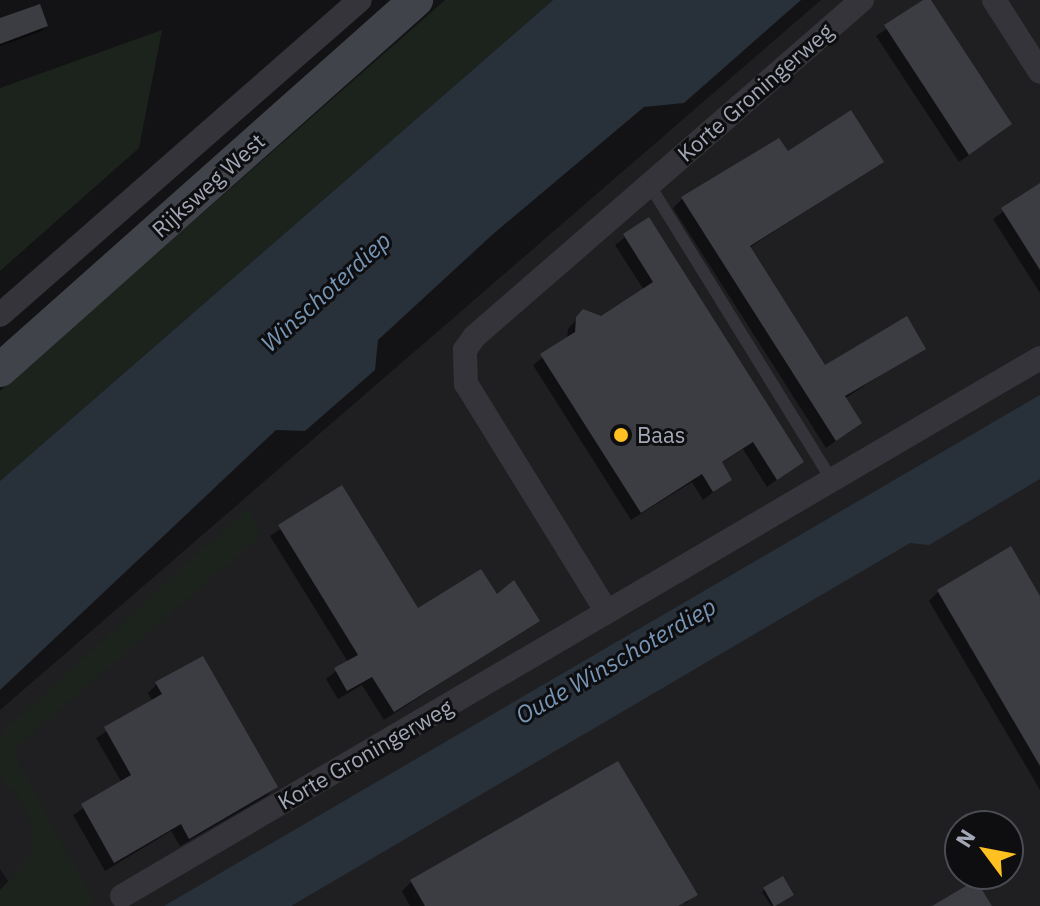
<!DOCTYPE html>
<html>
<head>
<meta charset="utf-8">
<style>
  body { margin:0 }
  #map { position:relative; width:1040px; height:906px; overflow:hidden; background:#131315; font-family:"IBM Plex Sans",sans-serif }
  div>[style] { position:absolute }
  .built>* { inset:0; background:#1f1f22 }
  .green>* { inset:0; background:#1b231c }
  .water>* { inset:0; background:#28313a }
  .shadow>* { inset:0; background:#0007 }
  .building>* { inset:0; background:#3c3d43; transform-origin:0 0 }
  .lane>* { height:12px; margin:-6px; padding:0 6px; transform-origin:6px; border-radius:6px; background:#34343a }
  .street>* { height:24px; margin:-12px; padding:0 12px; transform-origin:12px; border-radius:12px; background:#34343a }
  .secondary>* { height:34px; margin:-17px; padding:0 17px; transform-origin:17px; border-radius:17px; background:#41434a }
  .dots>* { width:22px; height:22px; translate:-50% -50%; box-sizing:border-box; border:4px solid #0e0e10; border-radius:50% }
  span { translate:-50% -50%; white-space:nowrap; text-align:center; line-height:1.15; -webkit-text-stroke:6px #0e0e10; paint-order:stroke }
  .street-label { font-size:22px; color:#a3a8b7 }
  .poi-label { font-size:22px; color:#a3a8b7 }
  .left { translate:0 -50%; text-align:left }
  .water-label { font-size:24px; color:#7795b5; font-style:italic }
  .north { position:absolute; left:944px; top:810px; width:80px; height:80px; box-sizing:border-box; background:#0e0e10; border:2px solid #4a4c53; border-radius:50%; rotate:302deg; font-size:22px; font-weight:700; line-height:32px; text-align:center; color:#a3a8b7 }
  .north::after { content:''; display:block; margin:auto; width:28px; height:36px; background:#ffc021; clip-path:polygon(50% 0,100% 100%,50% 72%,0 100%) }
</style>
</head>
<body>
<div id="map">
  <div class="built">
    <div style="clip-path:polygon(evenodd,821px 0,1040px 0,1040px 906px,25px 906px,0 869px,0 710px,821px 0,960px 826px,1008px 826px,1008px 874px,960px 874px,960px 826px)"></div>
  </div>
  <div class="green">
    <div style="clip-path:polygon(445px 0,553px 0,0 481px,0 391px)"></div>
    <div style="clip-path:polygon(162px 30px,139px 148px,0 271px,0 88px)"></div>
    <div style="clip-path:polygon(249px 507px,260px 536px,12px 751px,94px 902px,87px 906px,0 906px,0 890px,33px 855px,32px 825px,18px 796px,0 776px,0 742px,6px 729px)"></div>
  </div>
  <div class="water">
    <div style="clip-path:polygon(553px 0,801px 0,684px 103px,644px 107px,492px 235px,378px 340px,375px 370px,305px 431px,276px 430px,0 690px,0 481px)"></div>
    <div style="clip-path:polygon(1040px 395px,1040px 479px,929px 545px,910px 543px,291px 906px,164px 906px)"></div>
  </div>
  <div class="shadow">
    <div style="clip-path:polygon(929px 0,1000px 133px,959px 162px,876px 36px)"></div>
    <div style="clip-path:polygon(0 20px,46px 26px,40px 32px,0 46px)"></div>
    <div style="clip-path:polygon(787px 154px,881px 162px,749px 248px,825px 368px,923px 348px,844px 399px,860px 423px,826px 448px,673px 208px,682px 199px)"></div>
    <div style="clip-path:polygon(1040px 185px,1040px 293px,993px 219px)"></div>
    <div style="clip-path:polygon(648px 220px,801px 462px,767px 487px,743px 449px,720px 464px,730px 479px,703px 500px,692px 482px,631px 520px,533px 365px,567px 339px,568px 329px,584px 311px,601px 318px,644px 290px,615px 245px)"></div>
    <div style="clip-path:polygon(341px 488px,417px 611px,496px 597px,537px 621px,384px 720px,362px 685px,338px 699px,326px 679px,348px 662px,270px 536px)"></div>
    <div style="clip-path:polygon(939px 591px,1040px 599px,1040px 790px,929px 601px)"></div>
    <div style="clip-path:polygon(157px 684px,275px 787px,267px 796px,180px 846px,171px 831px,105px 871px,73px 815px,122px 783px,96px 738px,153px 702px,148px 693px)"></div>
    <div style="clip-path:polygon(617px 764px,695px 894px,686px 903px,410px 906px,402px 891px,411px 882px)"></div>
    <div style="clip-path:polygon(765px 889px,789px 898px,771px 906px,762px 892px)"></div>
  </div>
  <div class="building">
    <div style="clip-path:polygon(923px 0,931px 0,1012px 124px,969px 155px,884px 25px)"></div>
    <div style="clip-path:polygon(40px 4px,48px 26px,0 44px,0 18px)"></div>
    <div style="clip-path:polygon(851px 110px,884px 162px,750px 246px,825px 365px,907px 316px,926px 349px,845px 396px,862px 423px,836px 441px,681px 197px,779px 138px,788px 151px)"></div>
    <div style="clip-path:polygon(1040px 183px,1040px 270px,1001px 208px)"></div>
    <div style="clip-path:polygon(649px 217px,804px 462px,777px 480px,753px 442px,722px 462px,732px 480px,713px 492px,702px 474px,641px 513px,540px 354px,575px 332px,576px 317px,583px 309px,601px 316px,653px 282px,623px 234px)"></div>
    <div style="clip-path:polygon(342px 485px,418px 608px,481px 569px,497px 594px,514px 580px,540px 621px,394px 712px,372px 677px,347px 691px,334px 668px,358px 655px,278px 525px)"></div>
    <div style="clip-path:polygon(1011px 546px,1040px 596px,1040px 766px,937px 590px)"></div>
    <div style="clip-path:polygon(203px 656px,278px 787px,189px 839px,181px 824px,114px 863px,81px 804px,131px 775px,104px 727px,162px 694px,155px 682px)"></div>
    <div style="clip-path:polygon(618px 761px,698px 895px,678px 906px,425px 906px,410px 880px)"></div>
    <div style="left:783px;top:876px;width:22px;height:23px;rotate:60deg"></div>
    <div style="clip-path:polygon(976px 880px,992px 906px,932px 906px)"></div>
  </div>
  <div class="lane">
    <div style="left:649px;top:184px;width:348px;rotate:58.3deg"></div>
  </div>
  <div class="street">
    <div style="left:994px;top:0;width:85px;rotate:57.4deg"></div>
    <div style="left:0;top:315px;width:478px;rotate:-41.2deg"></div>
    <div style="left:607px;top:612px;width:268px;rotate:-121.7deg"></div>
    <div style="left:466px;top:384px;width:34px;rotate:-92deg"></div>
    <div style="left:465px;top:350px;width:16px;rotate:-55deg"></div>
    <div style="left:474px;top:337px;width:514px;rotate:-40.98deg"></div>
    <div style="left:122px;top:896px;width:1064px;rotate:-30.37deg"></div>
  </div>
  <div class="secondary">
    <div style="left:0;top:370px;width:557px;rotate:-41.65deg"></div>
  </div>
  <div class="dots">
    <div style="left:621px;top:435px;background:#ffc021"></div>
  </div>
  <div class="street-label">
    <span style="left:755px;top:92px;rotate:-41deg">Korte Groningerweg</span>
    <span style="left:208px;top:185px;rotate:-42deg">Rijksweg West</span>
    <span style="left:365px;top:754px;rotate:-30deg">Korte Groningerweg</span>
  </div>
  <div class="poi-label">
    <span class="left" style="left:637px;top:435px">Baas</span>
  </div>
  <div class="water-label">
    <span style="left:326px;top:292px;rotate:-42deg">Winschoterdiep</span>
    <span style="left:616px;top:661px;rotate:-30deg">Oude Winschoterdiep</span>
  </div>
  <div class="north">N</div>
</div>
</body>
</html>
